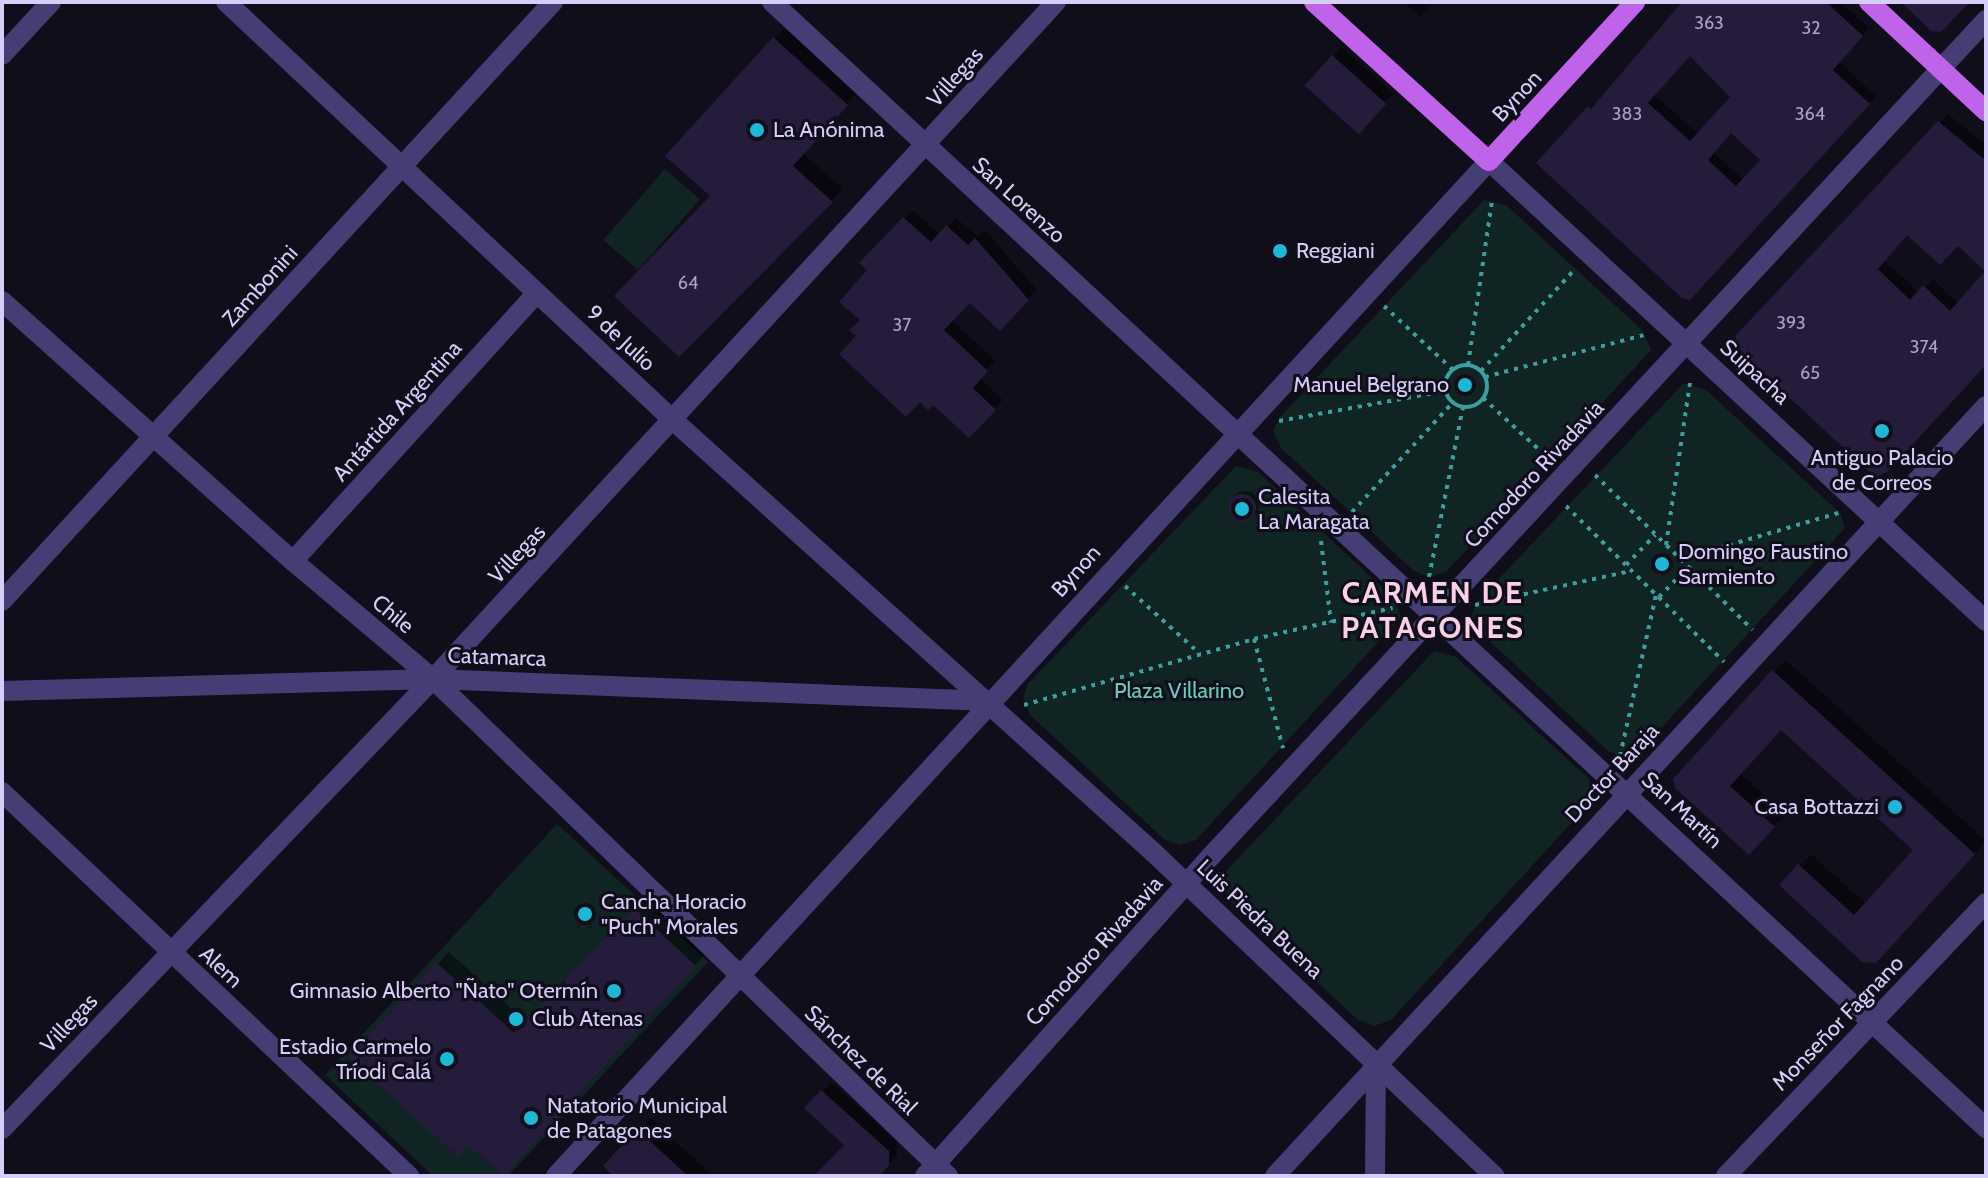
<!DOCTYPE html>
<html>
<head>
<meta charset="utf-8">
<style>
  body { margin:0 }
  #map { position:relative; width:1988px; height:1178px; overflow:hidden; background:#110e1b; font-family:Cabin,sans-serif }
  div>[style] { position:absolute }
  .green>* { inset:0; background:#112424; transform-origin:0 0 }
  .shadow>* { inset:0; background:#0007 }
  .round { border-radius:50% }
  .building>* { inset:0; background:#241c3a; transform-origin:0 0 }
  .path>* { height:4px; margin-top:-2px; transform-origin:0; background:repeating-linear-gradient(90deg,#3c9f9f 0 4px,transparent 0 10px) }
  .path>.ring { margin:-2px; padding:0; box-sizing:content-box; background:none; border:4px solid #3c9f9f; border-radius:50% }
  .minor>* { height:20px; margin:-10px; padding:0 10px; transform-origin:10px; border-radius:10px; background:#443e74 }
  .major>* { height:20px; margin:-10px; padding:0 10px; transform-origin:10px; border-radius:10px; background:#c063eb }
  .dots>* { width:22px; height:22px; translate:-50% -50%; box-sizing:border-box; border:4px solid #110e1b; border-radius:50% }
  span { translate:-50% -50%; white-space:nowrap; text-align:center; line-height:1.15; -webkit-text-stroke:6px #110e1b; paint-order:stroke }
  .number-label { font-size:18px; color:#aaa2c9 }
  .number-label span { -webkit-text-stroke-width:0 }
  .street-label { font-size:22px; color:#d6cef9 }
  .poi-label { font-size:22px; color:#d6cef9 }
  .left { translate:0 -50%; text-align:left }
  .right { translate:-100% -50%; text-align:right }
  .park-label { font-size:22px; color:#65ceba }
  .district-label { font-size:30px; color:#f9d0e7; font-weight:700; letter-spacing:2px }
  .frame { position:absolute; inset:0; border:4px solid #d6cef9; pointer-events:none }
</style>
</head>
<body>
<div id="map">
  <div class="green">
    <div style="left:665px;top:169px;width:46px;height:94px;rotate:41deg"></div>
    <div style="clip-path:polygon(1484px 200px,1506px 205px,1642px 330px,1651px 350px,1446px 572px,1429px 577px,1414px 571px,1281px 448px,1273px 431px,1279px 418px)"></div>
    <div style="clip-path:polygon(1683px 384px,1705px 389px,1840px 513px,1845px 528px,1640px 751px,1624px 757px,1608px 751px,1480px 632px,1472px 614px,1477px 602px)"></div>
    <div style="clip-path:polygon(1236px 466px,1258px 472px,1395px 599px,1401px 617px,1196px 840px,1180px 845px,1164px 839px,1030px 715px,1023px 697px,1028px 684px)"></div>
    <div style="clip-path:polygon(1434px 651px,1456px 657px,1589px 779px,1595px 797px,1391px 1020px,1374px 1026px,1358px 1020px,1230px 901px,1222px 883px,1228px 869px)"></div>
    <div style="clip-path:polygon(557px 824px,708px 962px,508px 1176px,433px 1176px,325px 1075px)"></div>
  </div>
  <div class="shadow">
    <div style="clip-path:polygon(1403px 2px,1435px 2px,1420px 17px)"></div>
    <div style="clip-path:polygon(evenodd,1687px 2px,1840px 2px,1869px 28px,1838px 61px,1876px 96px,1690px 297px,1589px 108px,1599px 103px,1687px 2px,1690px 53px,1733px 97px,1699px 135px,1654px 94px,1690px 53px,1687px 2px,1732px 131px,1763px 160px,1744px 180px,1713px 152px,1732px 131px)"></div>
    <div style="clip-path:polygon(786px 27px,858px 92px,803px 153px,843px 189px,679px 355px,712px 195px,774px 38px)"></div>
    <div style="clip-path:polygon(1342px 47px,1393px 94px,1358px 132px,1333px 56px)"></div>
    <div style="clip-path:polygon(1948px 114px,1986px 145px,1986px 269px,1958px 243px,1908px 233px,1884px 260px,1919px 293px,1933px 279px,1959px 304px,1986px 273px,1986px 363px,1738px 336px)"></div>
    <div style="clip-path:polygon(913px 210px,940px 235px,956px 218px,978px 237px,985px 230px,1037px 290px,1000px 328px,970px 300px,952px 320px,995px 361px,980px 378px,1003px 400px,969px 436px,933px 402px,920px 400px,858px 336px,870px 270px,862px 263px)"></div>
    <div class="round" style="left:1231px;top:491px;width:28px;height:28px"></div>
    <div style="clip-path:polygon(1786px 660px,1986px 841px,1888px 948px,1799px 866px,1811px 854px,1866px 904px,1916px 850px,1781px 728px,1740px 773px,1785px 814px,1761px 840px,1676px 779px)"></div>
    <div style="clip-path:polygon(646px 898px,706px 953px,514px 1163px,468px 1143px,351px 1057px,449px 952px,527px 1023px)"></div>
    <div style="clip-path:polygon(831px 1082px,897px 1142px,897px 1155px,878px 1176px,823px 1176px,847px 1144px,807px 1108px)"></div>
    <div style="clip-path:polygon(651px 1118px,713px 1176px,616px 1176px,606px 1166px)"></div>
  </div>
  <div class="building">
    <div style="clip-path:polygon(evenodd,1682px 2px,1826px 2px,1863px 36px,1833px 70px,1870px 104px,1690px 300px,1682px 298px,1536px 163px,1588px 106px,1591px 109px,1682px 2px,1690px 56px,1730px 97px,1690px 141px,1648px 103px,1690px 56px,1682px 2px,1731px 133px,1760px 160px,1736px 186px,1708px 160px,1731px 133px)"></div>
    <div style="clip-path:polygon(1901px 2px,1970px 2px,1941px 32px,1931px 31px)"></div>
    <div style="clip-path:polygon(773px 37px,848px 105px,793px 166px,833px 202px,679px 357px,614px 296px,710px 196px,665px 156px)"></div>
    <div style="left:1332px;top:55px;width:73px;height:41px;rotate:42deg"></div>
    <div style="clip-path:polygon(evenodd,1938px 121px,1986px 161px,1986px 365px,1887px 472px,1875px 477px,1736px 348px,1736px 335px,1938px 121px,1907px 235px,1940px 265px,1958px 246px,1985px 271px,1950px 311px,1923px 285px,1910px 300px,1878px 269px,1907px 235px)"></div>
    <div style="clip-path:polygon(903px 217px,931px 242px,946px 225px,968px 245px,975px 238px,1029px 300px,1000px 331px,970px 303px,944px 330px,988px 371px,973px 388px,996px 410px,969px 438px,933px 405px,928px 410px,920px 402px,906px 417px,839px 354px,856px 336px,849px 330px,860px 320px,839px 302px,867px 270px,859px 263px)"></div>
    <div class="round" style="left:1228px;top:494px;width:28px;height:28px"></div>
    <div style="clip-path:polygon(1772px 670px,1975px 854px,1876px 963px,1862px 962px,1779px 885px,1798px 864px,1854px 915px,1913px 850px,1781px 730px,1730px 786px,1775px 827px,1749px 855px,1675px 788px,1673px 779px)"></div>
    <div style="clip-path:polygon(634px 908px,696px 966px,504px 1176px,468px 1145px,458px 1157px,349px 1057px,436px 962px,514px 1033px)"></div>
    <div style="clip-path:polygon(821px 1090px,889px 1151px,889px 1165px,880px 1176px,814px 1176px,844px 1145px,804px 1108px)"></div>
    <div style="clip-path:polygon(637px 1129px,688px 1176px,613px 1176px,603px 1166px)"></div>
  </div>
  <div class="path">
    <div style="left:1384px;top:306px;width:94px;rotate:42.8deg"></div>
    <div style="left:1468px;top:365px;width:167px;rotate:-81.7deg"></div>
    <div class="ring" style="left:1445px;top:365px;width:38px;height:38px"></div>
    <div style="left:1481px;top:371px;width:139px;rotate:-47.3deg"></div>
    <div style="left:1485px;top:377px;width:164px;rotate:-14.8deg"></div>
    <div style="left:1483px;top:398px;width:90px;rotate:42.7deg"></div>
    <div style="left:1279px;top:421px;width:170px;rotate:-10.2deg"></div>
    <div style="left:1595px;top:475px;width:221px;rotate:44.5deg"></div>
    <div style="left:1566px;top:506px;width:222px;rotate:44.6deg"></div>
    <div style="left:1352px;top:512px;width:149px;rotate:-47.4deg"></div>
    <div style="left:1321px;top:541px;width:82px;rotate:83deg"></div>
    <div style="left:1666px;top:545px;width:164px;rotate:-81.6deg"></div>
    <div style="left:1681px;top:559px;width:164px;rotate:-16.3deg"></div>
    <div style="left:1626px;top:565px;width:42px;rotate:-46deg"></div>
    <div style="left:1429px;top:577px;width:173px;rotate:-78.7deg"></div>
    <div style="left:1125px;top:586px;width:101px;rotate:42.2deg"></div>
    <div style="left:1659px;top:597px;width:42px;rotate:-46deg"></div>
    <div style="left:1475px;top:605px;width:160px;rotate:-12.3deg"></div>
    <div style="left:1254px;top:639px;width:113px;rotate:75.1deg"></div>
    <div style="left:1024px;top:705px;width:239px;rotate:-16deg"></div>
    <div style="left:1254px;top:639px;width:142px;rotate:-12.6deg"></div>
    <div style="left:1620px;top:756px;width:165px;rotate:-77.4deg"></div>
  </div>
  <div class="minor">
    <div style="left:226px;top:2px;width:613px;rotate:43.08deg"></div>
    <div style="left:674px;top:421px;width:644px;rotate:41.98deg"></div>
    <div style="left:1153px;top:852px;width:471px;rotate:43.5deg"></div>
    <div style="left:772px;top:2px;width:1656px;rotate:42.85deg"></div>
    <div style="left:2px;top:55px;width:72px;rotate:-47.2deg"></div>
    <div style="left:2px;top:301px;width:390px;rotate:41.8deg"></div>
    <div style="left:293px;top:561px;width:183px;rotate:40.1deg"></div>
    <div style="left:433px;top:679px;width:716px;rotate:43.98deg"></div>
    <div style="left:293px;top:561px;width:362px;rotate:-47.7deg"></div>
    <div style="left:2px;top:601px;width:814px;rotate:-47.39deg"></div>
    <div style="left:2px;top:691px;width:431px;rotate:-1.6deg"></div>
    <div style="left:433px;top:679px;width:556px;rotate:2.27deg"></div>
    <div style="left:2px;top:792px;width:560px;rotate:43.33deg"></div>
    <div style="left:2px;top:1129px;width:623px;rotate:-46.24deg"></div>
    <div style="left:433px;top:679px;width:920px;rotate:-47.38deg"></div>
    <div style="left:556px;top:1176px;width:1379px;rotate:-47.41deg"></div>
    <div style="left:1489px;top:161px;width:677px;rotate:42.79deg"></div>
    <div style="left:925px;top:1176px;width:431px;rotate:-48.2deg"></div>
    <div style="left:1212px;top:855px;width:1139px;rotate:-47.17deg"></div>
    <div style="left:1275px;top:1176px;width:1048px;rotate:-47.28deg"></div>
    <div style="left:1375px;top:1176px;width:114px;rotate:-89.5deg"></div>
    <div style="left:1726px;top:1176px;width:377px;rotate:-46.4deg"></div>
  </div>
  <div class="major">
    <div style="left:1314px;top:2px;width:236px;rotate:42.3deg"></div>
    <div style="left:1489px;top:161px;width:216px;rotate:-47.4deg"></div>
    <div style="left:1869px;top:2px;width:160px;rotate:43deg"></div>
  </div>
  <div class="dots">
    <div style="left:757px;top:130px;background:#1cb8d6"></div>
    <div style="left:1280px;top:251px;background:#1cb8d6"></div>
    <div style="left:1465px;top:385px;background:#1cb8d6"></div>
    <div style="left:1882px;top:431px;background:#1cb8d6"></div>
    <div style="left:1242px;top:509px;background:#1cb8d6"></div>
    <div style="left:1662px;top:564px;background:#1cb8d6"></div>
    <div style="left:1895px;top:807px;background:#1cb8d6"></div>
    <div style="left:585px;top:914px;background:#1cb8d6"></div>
    <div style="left:614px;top:991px;background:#1cb8d6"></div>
    <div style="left:516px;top:1019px;background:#1cb8d6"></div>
    <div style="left:447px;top:1059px;background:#1cb8d6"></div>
    <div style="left:531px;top:1118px;background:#1cb8d6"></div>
  </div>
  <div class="number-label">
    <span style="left:1709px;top:23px">363</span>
    <span style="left:1811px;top:28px">32</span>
    <span style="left:1627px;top:114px">383</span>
    <span style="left:1810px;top:114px">364</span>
    <span style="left:688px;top:283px">64</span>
    <span style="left:1791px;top:323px">393</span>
    <span style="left:902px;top:325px">37</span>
    <span style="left:1924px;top:347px">374</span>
    <span style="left:1810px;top:373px">65</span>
  </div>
  <div class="street-label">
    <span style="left:955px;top:77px;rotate:-48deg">Villegas</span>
    <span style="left:1517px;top:96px;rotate:-47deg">Bynon</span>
    <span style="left:1019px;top:200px;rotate:42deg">San Lorenzo</span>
    <span style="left:260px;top:286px;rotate:-48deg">Zambonini</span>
    <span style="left:621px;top:338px;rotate:43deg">9 de Julio</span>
    <span style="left:1755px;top:372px;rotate:42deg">Suipacha</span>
    <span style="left:397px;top:411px;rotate:-48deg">Antártida Argentina</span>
    <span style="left:1534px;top:474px;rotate:-47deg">Comodoro Rivadavia</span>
    <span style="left:517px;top:554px;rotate:-47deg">Villegas</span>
    <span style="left:1076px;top:571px;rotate:-48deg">Bynon</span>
    <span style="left:393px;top:614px;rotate:40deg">Chile</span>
    <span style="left:497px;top:657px;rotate:2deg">Catamarca</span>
    <span style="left:1612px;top:773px;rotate:-47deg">Doctor Baraja</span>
    <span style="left:1682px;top:810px;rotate:43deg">San Martín</span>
    <span style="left:1260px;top:919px;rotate:43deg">Luis Piedra Buena</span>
    <span style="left:1094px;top:951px;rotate:-48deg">Comodoro Rivadavia</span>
    <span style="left:221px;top:967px;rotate:43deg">Alem</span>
    <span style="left:69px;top:1023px;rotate:-47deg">Villegas</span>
    <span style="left:1838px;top:1023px;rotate:-46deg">Monseñor Fagnano</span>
    <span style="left:861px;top:1060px;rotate:44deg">Sánchez de Rial</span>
  </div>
  <div class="poi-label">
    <span class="left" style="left:773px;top:130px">La Anónima</span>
    <span class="left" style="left:1296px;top:251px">Reggiani</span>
    <span class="right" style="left:1449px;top:385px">Manuel Belgrano</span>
    <span style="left:1882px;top:470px">Antiguo Palacio<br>de Correos</span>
    <span class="left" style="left:1258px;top:509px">Calesita<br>La Maragata</span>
    <span class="left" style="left:1678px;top:564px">Domingo Faustino<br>Sarmiento</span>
    <span class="right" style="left:1879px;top:807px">Casa Bottazzi</span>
    <span class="left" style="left:601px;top:914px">Cancha Horacio<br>"Puch" Morales</span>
    <span class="right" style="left:598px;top:991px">Gimnasio Alberto "Ñato" Otermín</span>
    <span class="left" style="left:532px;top:1019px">Club Atenas</span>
    <span class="right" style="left:431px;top:1059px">Estadio Carmelo<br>Tríodi Calá</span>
    <span class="left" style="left:547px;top:1118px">Natatorio Municipal<br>de Patagones</span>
  </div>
  <div class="park-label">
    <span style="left:1179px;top:691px">Plaza Villarino</span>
  </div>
  <div class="district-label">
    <span style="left:1433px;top:610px">CARMEN DE<br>PATAGONES</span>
  </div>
  <div class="frame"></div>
</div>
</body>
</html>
